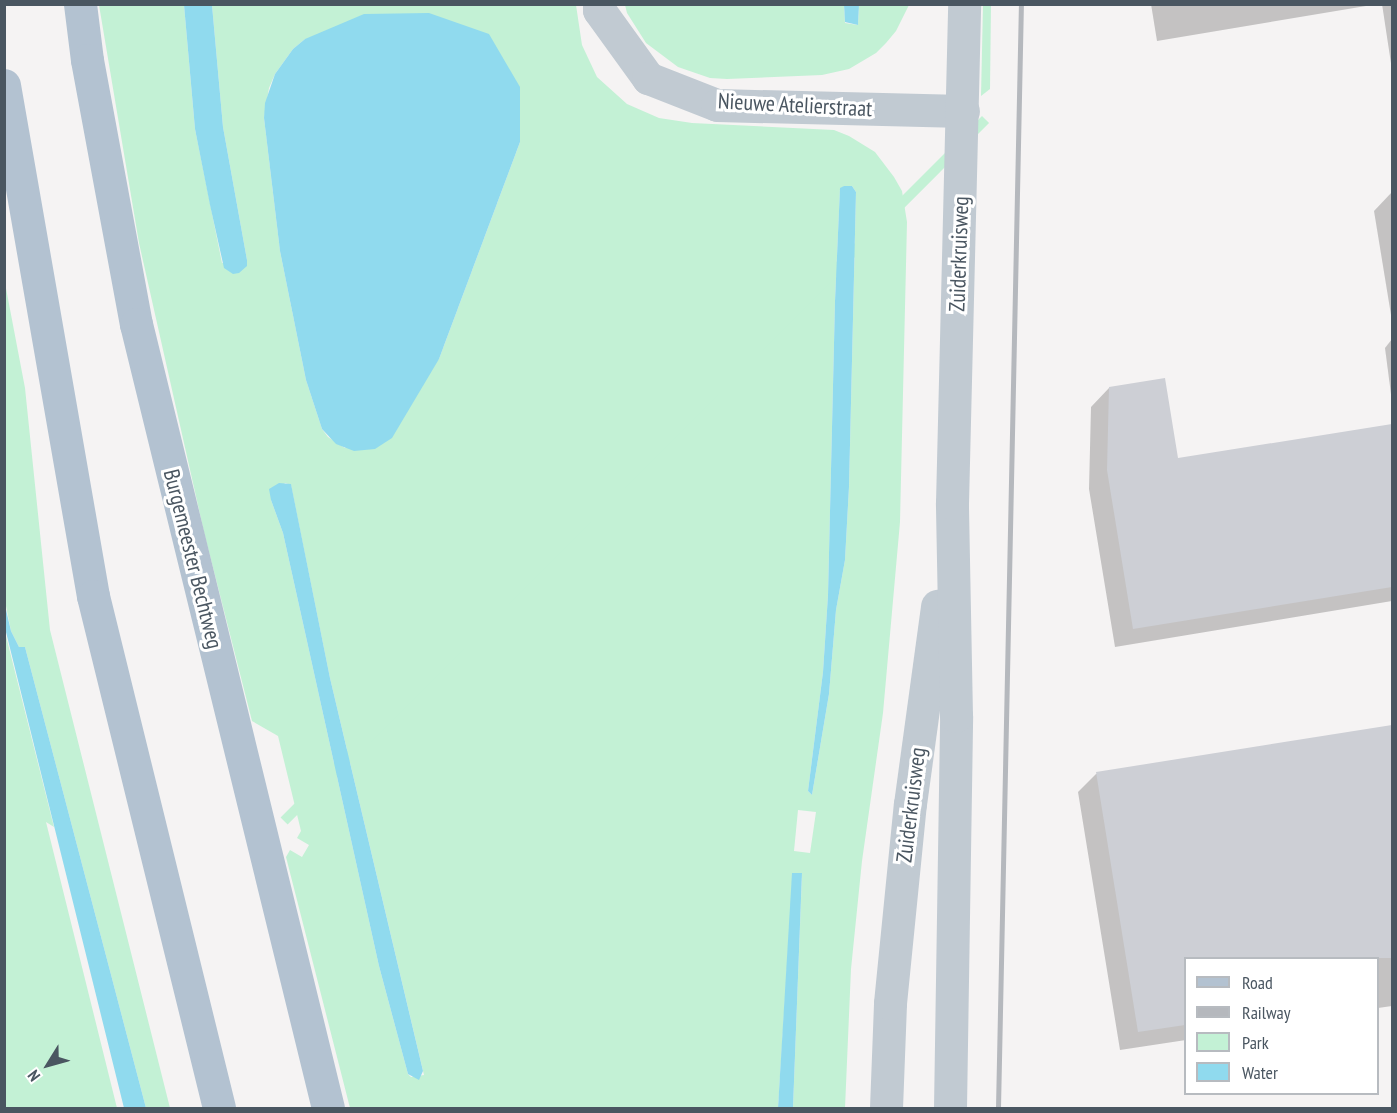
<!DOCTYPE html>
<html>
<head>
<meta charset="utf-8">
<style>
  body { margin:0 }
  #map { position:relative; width:1397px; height:1113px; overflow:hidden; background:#f5f3f3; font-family:"PT Sans Narrow",sans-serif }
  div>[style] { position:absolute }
  .green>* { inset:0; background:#c3f1d5; transform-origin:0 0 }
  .water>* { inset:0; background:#90daee }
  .shadow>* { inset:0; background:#0003 }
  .building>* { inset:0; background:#cdcfd5 }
  .minor>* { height:33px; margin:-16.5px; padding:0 16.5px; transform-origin:16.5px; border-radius:16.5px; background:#c1cad2 }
  .major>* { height:33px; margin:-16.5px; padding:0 16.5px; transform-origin:16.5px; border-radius:16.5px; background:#b3c2d1 }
  .rail>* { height:4.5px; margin:-2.25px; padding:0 2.25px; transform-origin:2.25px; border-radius:2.25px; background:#b5b8bd }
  span { translate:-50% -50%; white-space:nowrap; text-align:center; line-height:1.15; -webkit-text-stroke:6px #fff; paint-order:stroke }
  .street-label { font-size:22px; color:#4a5661 }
  .frame { position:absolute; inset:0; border:6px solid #4a5661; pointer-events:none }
  .legend { position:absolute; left:1184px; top:957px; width:195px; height:138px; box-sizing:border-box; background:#fff; border:2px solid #b7bbc0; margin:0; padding:8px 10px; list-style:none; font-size:18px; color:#4a5661 }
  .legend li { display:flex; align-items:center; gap:12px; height:30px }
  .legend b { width:30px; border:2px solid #b7bbc0 }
  .north { position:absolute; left:18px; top:1035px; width:60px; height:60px; -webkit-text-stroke:4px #fff; paint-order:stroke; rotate:233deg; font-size:16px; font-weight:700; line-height:24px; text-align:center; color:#4a5661 }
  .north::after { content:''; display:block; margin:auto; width:21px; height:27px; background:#4a5661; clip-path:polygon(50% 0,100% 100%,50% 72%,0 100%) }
</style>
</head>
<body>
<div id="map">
  <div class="green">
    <div style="clip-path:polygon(evenodd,99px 5px,184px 5px,195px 129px,222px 263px,247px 260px,223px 127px,212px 5px,576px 5px,582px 45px,597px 77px,627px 104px,659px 118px,692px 123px,834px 130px,849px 136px,875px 152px,894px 177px,902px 191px,907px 222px,900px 522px,883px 713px,862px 861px,851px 969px,845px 1108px,793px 1108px,802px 874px,793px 873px,778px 1108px,350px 1108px,286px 857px,290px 850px,302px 857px,309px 845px,297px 838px,301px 831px,278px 736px,252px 721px,204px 532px,139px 243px,99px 5px,305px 39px,520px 142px,439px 359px,345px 448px,328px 437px,322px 429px,306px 380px,280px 251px,264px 118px,269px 88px,275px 74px,293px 49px,305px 39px,99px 5px,845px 186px,852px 186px,856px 192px,849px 487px,845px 560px,836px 610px,829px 694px,812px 795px,808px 791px,823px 672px,828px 595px,835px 301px,840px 189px,845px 186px,99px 5px,285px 483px,291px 485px,330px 678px,424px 1075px,411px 1077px,408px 1074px,379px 966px,283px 533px,271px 500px,285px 483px,99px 5px,798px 810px,816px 812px,810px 853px,794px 851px,798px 810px)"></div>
    <div style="clip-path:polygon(625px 5px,844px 5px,845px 23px,858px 25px,859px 5px,909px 5px,896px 31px,886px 43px,876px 53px,849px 69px,822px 75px,727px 79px,710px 78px,678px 67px,646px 43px,627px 13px)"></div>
    <div style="clip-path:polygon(983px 5px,991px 5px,990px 89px,981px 96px)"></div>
    <div style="left:982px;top:116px;width:10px;height:992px;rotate:45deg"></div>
    <div style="clip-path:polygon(5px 283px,25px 388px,50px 630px,170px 1108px,146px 1108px,25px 647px,19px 647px,11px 631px,5px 601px)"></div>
    <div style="clip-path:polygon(4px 628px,54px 827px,46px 822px,117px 1108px,5px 1108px)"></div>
  </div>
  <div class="water">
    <div style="clip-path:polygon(184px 5px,212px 5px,223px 127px,247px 260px,247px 266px,239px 273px,233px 274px,224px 268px,210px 205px,195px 129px)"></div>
    <div style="clip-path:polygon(844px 5px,859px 5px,858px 25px,845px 22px)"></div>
    <div style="clip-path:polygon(429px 13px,489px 34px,520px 87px,520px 142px,439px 359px,392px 438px,375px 449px,354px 451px,336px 444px,322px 429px,306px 380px,280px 251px,264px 118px,265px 103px,275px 74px,293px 49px,305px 39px,364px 14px)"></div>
    <div style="clip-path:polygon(844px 186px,852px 186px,856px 192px,849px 487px,845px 560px,836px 610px,829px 694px,812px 795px,808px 791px,823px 672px,828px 595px,835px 301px,840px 188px)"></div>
    <div style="clip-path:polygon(279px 483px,291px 484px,330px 678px,423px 1071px,419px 1080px,408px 1074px,379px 966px,283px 533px,271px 500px,269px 489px)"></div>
    <div style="clip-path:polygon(4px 601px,11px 631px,19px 647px,25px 647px,146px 1108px,124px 1108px,5px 628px)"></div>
    <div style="clip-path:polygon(792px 873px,802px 873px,793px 1108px,778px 1108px)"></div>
  </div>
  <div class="shadow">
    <div style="clip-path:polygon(1151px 4px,1378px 4px,1157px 41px)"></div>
    <div style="clip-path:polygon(1382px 4px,1392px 4px,1392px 70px)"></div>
    <div style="clip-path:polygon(1392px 192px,1392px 321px,1374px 211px)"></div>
    <div style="clip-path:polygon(1392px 339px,1392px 402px,1385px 348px)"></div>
    <div style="clip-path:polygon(1109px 388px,1177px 460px,1392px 425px,1392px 601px,1115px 647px,1089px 489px,1091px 407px)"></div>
    <div style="clip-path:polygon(1392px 726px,1392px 1006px,1378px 1008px,1378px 958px,1186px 958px,1186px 1040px,1120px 1050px,1078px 792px,1096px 774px)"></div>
  </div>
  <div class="building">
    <div style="clip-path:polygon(1165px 378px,1178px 458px,1392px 424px,1392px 587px,1133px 629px,1107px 470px,1109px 387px)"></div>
    <div style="clip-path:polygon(1392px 725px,1392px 958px,1185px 958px,1185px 1025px,1138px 1032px,1096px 772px)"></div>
  </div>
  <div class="minor">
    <div style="left:599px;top:4px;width:6px;rotate:90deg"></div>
    <div style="left:599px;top:10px;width:84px;rotate:54.2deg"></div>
    <div style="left:648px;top:78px;width:74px;rotate:21.4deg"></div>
    <div style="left:717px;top:105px;width:246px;rotate:1.4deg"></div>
    <div style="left:886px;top:1108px;width:105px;rotate:-87.8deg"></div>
    <div style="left:890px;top:1003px;width:200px;rotate:-84.3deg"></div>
    <div style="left:910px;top:804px;width:200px;rotate:-82.2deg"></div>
    <div style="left:950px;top:1108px;width:392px;rotate:-89.1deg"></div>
    <div style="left:956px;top:716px;width:213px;rotate:-91.1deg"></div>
    <div style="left:952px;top:503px;width:499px;rotate:-88.6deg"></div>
  </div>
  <div class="major">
    <div style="left:80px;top:4px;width:56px;rotate:82.9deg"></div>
    <div style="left:87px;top:60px;width:269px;rotate:79.5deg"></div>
    <div style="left:136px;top:324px;width:807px;rotate:76.24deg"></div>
    <div style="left:4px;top:85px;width:519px;rotate:80.12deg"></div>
    <div style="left:93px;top:596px;width:527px;rotate:76.17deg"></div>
  </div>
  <div class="rail">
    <div style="left:998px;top:1108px;width:1104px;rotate:-88.81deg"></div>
  </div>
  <div class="street-label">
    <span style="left:795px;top:105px;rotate:3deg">Nieuwe Atelierstraat</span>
    <span style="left:959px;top:254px;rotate:-88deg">Zuiderkruisweg</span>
    <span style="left:193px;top:559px;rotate:76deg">Burgemeester Bechtweg</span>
    <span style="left:911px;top:805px;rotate:-83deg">Zuiderkruisweg</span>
  </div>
  <div class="frame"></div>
  <ul class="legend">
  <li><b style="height:8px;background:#b3c2d1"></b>Road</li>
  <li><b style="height:8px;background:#b5b8bd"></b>Railway</li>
  <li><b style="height:16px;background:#c3f1d5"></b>Park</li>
  <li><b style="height:16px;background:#90daee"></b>Water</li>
  </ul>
  <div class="north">N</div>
</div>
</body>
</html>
